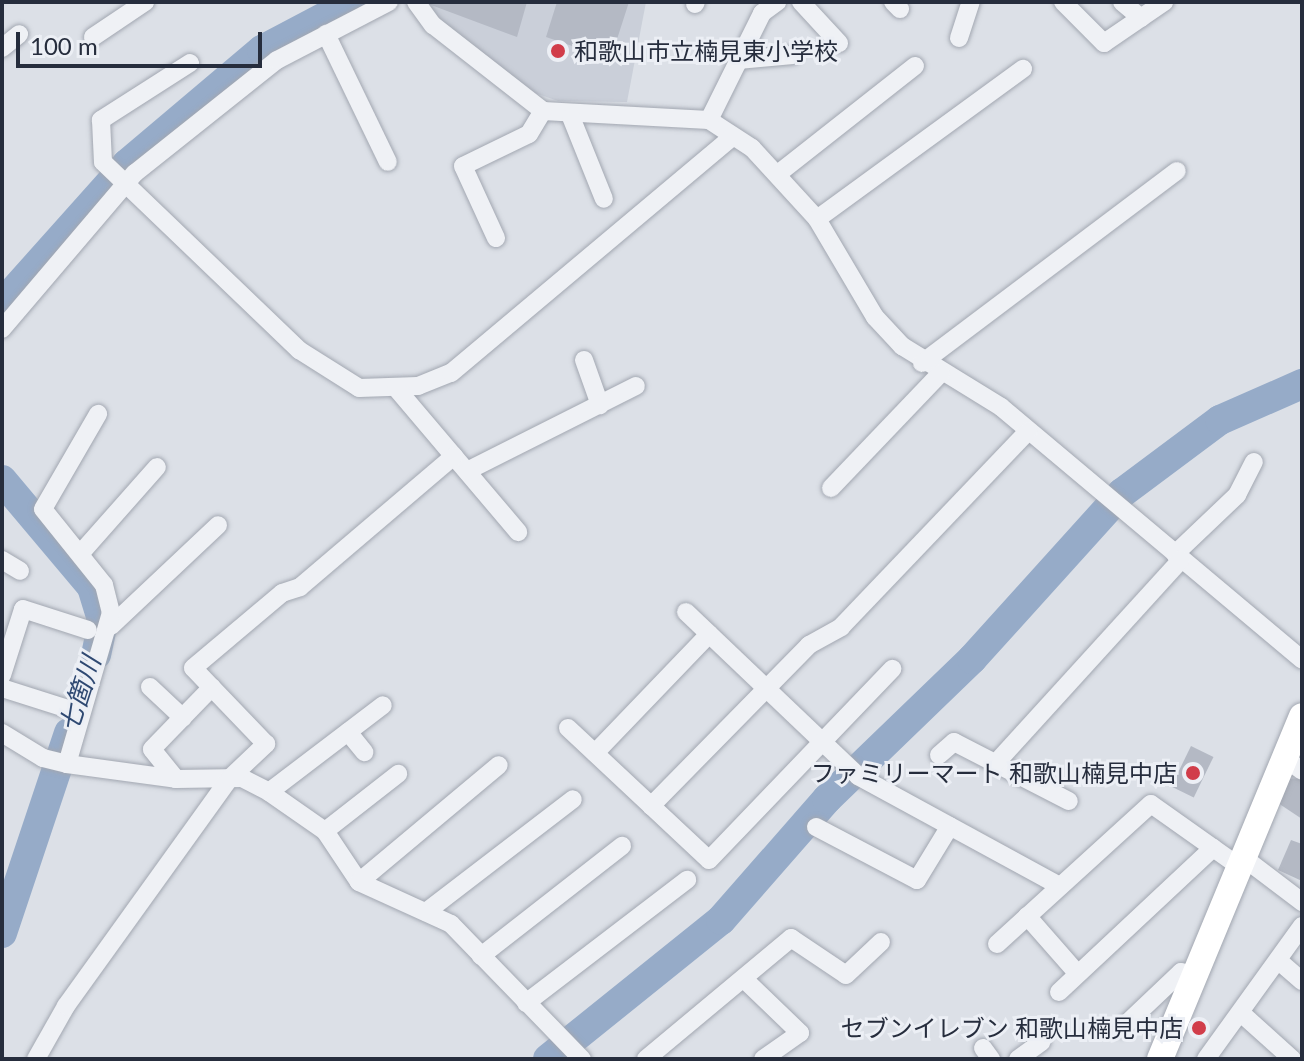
<!DOCTYPE html>
<html>
<head>
<meta charset="utf-8">
<style>
  body { margin:0 }
  #map { position:relative; width:1304px; height:1061px; overflow:hidden; background:#dce0e7; font-family:Lato,"Noto Sans JP",sans-serif }
  div>[style] { position:absolute }
  .built>* { inset:0; background:#cacfd9 }
  .river>* { height:30px; margin:-15px; padding:0 15px; transform-origin:15px; border-radius:15px; background:#96abc8 }
  .building>* { inset:0; background:#b4b9c4; transform-origin:0 0 }
  .roads { filter:drop-shadow(0 0 2px #a2a7b1) drop-shadow(0 0 2px #a2a7b1) }
  .street>* { height:18px; margin:-9px; padding:0 9px; transform-origin:9px; border-radius:9px; background:#eff1f5 }
  .secondary>* { height:26px; margin:-13px; padding:0 13px; transform-origin:13px; border-radius:13px; background:#fff }
  .dots>* { width:22px; height:22px; translate:-50% -50%; box-sizing:border-box; border:4px solid #eceff5; border-radius:50% }
  span { translate:-50% -50%; white-space:nowrap; text-align:center; line-height:1.15; -webkit-text-stroke:6px #eceff5; paint-order:stroke }
  .poi-label { font-size:24px; color:#262d3d }
  .left { translate:0 -50%; text-align:left }
  .right { translate:-100% -50%; text-align:right }
  .water-label { font-size:26px; color:#2f4972; font-style:italic }
  .frame { position:absolute; inset:0; border:4px solid #262d3d; pointer-events:none }
  .scale { position:absolute; left:16px; top:32px; width:246px; height:36px; box-sizing:border-box; border:4px solid #262d3d; border-top:0; padding-left:10px; font-size:24px; line-height:28px; white-space:nowrap; color:#262d3d; -webkit-text-stroke:6px #eceff5; paint-order:stroke }
</style>
</head>
<body>
<div id="map">
  <div class="built">
    <div style="clip-path:polygon(424px 2px,646px 2px,627px 102px,558px 101px,535px 93px,424px 9px)"></div>
  </div>
  <div class="river">
    <div style="left:2px;top:304px;width:188px;rotate:-48.2deg"></div>
    <div style="left:127px;top:164px;width:177px;rotate:-40.2deg"></div>
    <div style="left:262px;top:50px;width:103px;rotate:-27.8deg"></div>
    <div style="left:2px;top:480px;width:140px;rotate:49.9deg"></div>
    <div style="left:92px;top:587px;width:37px;rotate:73deg"></div>
    <div style="left:103px;top:622px;width:33px;rotate:102deg"></div>
    <div style="left:2px;top:933px;width:211px;rotate:-71.5deg"></div>
    <div style="left:548px;top:1059px;width:222px;rotate:-38.8deg"></div>
    <div style="left:721px;top:920px;width:161px;rotate:-48.8deg"></div>
    <div style="left:827px;top:799px;width:202px;rotate:-44deg"></div>
    <div style="left:972px;top:659px;width:224px;rotate:-47.9deg"></div>
    <div style="left:1122px;top:493px;width:122px;rotate:-36.7deg"></div>
    <div style="left:1220px;top:420px;width:90px;rotate:-23.7deg"></div>
  </div>
  <div class="building">
    <div style="clip-path:polygon(423px 2px,527px 2px,517px 37px)"></div>
    <div style="clip-path:polygon(557px 2px,629px 2px,609px 64px,573px 58px,578px 48px,546px 37px)"></div>
    <div style="left:1191px;top:746px;width:25px;height:45px;rotate:26deg"></div>
    <div style="clip-path:polygon(1302px 778px,1302px 819px,1275px 801px,1286px 779px)"></div>
    <div style="clip-path:polygon(1291px 840px,1302px 844px,1302px 881px,1278px 870px)"></div>
  </div>
  <div class="roads">
    <div class="street">
      <div style="left:416px;top:2px;width:29px;rotate:54deg"></div>
      <div style="left:433px;top:25px;width:140px;rotate:38deg"></div>
      <div style="left:543px;top:111px;width:166px;rotate:3.1deg"></div>
      <div style="left:709px;top:120px;width:51px;rotate:33.1deg"></div>
      <div style="left:752px;top:148px;width:96px;rotate:47.5deg"></div>
      <div style="left:817px;top:219px;width:114px;rotate:59.4deg"></div>
      <div style="left:875px;top:317px;width:40px;rotate:47deg"></div>
      <div style="left:902px;top:346px;width:116px;rotate:31.6deg"></div>
      <div style="left:1001px;top:407px;width:393px;rotate:40deg"></div>
      <div style="left:801px;top:2px;width:56px;rotate:47.2deg"></div>
      <div style="left:893px;top:2px;width:10px;rotate:45deg"></div>
      <div style="left:1063px;top:2px;width:58px;rotate:45deg"></div>
      <div style="left:1104px;top:43px;width:73px;rotate:-34.3deg"></div>
      <div style="left:1122px;top:2px;width:25px;rotate:40deg"></div>
      <div style="left:695px;top:4px;width:2px;rotate:-63deg"></div>
      <div style="left:326px;top:34px;width:142px;rotate:64.2deg"></div>
      <div style="left:93px;top:37px;width:63px;rotate:-33.9deg"></div>
      <div style="left:959px;top:38px;width:38px;rotate:-72deg"></div>
      <div style="left:2px;top:48px;width:22px;rotate:-39deg"></div>
      <div style="left:738px;top:60px;width:55px;rotate:-5.2deg"></div>
      <div style="left:190px;top:63px;width:106px;rotate:147.4deg"></div>
      <div style="left:101px;top:120px;width:42px;rotate:87.3deg"></div>
      <div style="left:103px;top:162px;width:272px;rotate:43.8deg"></div>
      <div style="left:299px;top:350px;width:71px;rotate:32.3deg"></div>
      <div style="left:359px;top:388px;width:59px;rotate:-1.9deg"></div>
      <div style="left:418px;top:386px;width:35px;rotate:-22deg"></div>
      <div style="left:451px;top:373px;width:368px;rotate:-40deg"></div>
      <div style="left:571px;top:117px;width:88px;rotate:68.1deg"></div>
      <div style="left:709px;top:120px;width:119px;rotate:-63.6deg"></div>
      <div style="left:762px;top:13px;width:19px;rotate:-36deg"></div>
      <div style="left:779px;top:173px;width:173px;rotate:-38.2deg"></div>
      <div style="left:817px;top:219px;width:255px;rotate:-36.1deg"></div>
      <div style="left:496px;top:238px;width:79px;rotate:-114.6deg"></div>
      <div style="left:463px;top:166px;width:73px;rotate:-25.9deg"></div>
      <div style="left:529px;top:134px;width:27px;rotate:-59deg"></div>
      <div style="left:2px;top:329px;width:205px;rotate:-49.6deg"></div>
      <div style="left:135px;top:173px;width:181px;rotate:-38.5deg"></div>
      <div style="left:277px;top:60px;width:126px;rotate:-27.4deg"></div>
      <div style="left:584px;top:360px;width:48px;rotate:70.4deg"></div>
      <div style="left:922px;top:363px;width:319px;rotate:-37deg"></div>
      <div style="left:396px;top:388px;width:189px;rotate:49.7deg"></div>
      <div style="left:467px;top:471px;width:189px;rotate:-26.7deg"></div>
      <div style="left:831px;top:488px;width:159px;rotate:-46.3deg"></div>
      <div style="left:80px;top:554px;width:116px;rotate:-48.5deg"></div>
      <div style="left:1175px;top:554px;width:86px;rotate:-43.6deg"></div>
      <div style="left:1237px;top:495px;width:37px;rotate:-63deg"></div>
      <div style="left:2px;top:560px;width:21px;rotate:31deg"></div>
      <div style="left:686px;top:612px;width:238px;rotate:43.6deg"></div>
      <div style="left:858px;top:776px;width:230px;rotate:28.6deg"></div>
      <div style="left:111px;top:626px;width:147px;rotate:-43.3deg"></div>
      <div style="left:2px;top:675px;width:69px;rotate:-72.3deg"></div>
      <div style="left:23px;top:609px;width:68px;rotate:17.9deg"></div>
      <div style="left:150px;top:687px;width:45px;rotate:43.2deg"></div>
      <div style="left:2px;top:688px;width:66px;rotate:17.6deg"></div>
      <div style="left:568px;top:728px;width:193px;rotate:43.1deg"></div>
      <div style="left:709px;top:860px;width:265px;rotate:-46.2deg"></div>
      <div style="left:348px;top:732px;width:26px;rotate:51deg"></div>
      <div style="left:2px;top:733px;width:48px;rotate:31.4deg"></div>
      <div style="left:43px;top:758px;width:25px;rotate:14deg"></div>
      <div style="left:67px;top:764px;width:110px;rotate:7.8deg"></div>
      <div style="left:176px;top:779px;width:66px;rotate:-0.9deg"></div>
      <div style="left:242px;top:778px;width:30px;rotate:27deg"></div>
      <div style="left:269px;top:792px;width:68px;rotate:34.9deg"></div>
      <div style="left:325px;top:831px;width:61px;rotate:56.3deg"></div>
      <div style="left:359px;top:882px;width:101px;rotate:24.5deg"></div>
      <div style="left:451px;top:924px;width:188px;rotate:45.9deg"></div>
      <div style="left:595px;top:753px;width:165px;rotate:-46.2deg"></div>
      <div style="left:939px;top:755px;width:20px;rotate:-41deg"></div>
      <div style="left:954px;top:742px;width:129px;rotate:27.2deg"></div>
      <div style="left:1285px;top:758px;width:21px;rotate:37deg"></div>
      <div style="left:996px;top:763px;width:275px;rotate:-47.7deg"></div>
      <div style="left:67px;top:764px;width:157px;rotate:-73.8deg"></div>
      <div style="left:111px;top:613px;width:29px;rotate:-104deg"></div>
      <div style="left:104px;top:585px;width:97px;rotate:-128.8deg"></div>
      <div style="left:43px;top:509px;width:110px;rotate:-59.9deg"></div>
      <div style="left:176px;top:779px;width:38px;rotate:-129deg"></div>
      <div style="left:152px;top:749px;width:86px;rotate:-45.9deg"></div>
      <div style="left:269px;top:792px;width:143px;rotate:-37.3deg"></div>
      <div style="left:651px;top:806px;width:226px;rotate:-45.5deg"></div>
      <div style="left:809px;top:645px;width:37px;rotate:-29deg"></div>
      <div style="left:841px;top:627px;width:271px;rotate:-46.3deg"></div>
      <div style="left:816px;top:827px;width:114px;rotate:27.7deg"></div>
      <div style="left:917px;top:880px;width:63px;rotate:-58.6deg"></div>
      <div style="left:325px;top:831px;width:93px;rotate:-38deg"></div>
      <div style="left:1244px;top:858px;width:73px;rotate:37.2deg"></div>
      <div style="left:359px;top:882px;width:182px;rotate:-39.9deg"></div>
      <div style="left:426px;top:912px;width:185px;rotate:-37.5deg"></div>
      <div style="left:1027px;top:916px;width:77px;rotate:48.7deg"></div>
      <div style="left:997px;top:944px;width:208px;rotate:-42.3deg"></div>
      <div style="left:1151px;top:804px;width:109px;rotate:35.3deg"></div>
      <div style="left:481px;top:956px;width:179px;rotate:-38deg"></div>
      <div style="left:1280px;top:962px;width:29px;rotate:41deg"></div>
      <div style="left:746px;top:981px;width:75px;rotate:43.9deg"></div>
      <div style="left:800px;top:1033px;width:45px;rotate:144.9deg"></div>
      <div style="left:1059px;top:992px;width:211px;rotate:-43.1deg"></div>
      <div style="left:526px;top:1003px;width:203px;rotate:-37.4deg"></div>
      <div style="left:1241px;top:1013px;width:69px;rotate:42deg"></div>
      <div style="left:1122px;top:1028px;width:81px;rotate:-43.5deg"></div>
      <div style="left:1181px;top:972px;width:14px;rotate:12deg"></div>
      <div style="left:983px;top:1048px;width:14px;rotate:54deg"></div>
      <div style="left:36px;top:1059px;width:61px;rotate:-60.5deg"></div>
      <div style="left:66px;top:1006px;width:281px;rotate:-54.3deg"></div>
      <div style="left:230px;top:778px;width:50px;rotate:-43.4deg"></div>
      <div style="left:266px;top:744px;width:105px;rotate:-133.8deg"></div>
      <div style="left:193px;top:668px;width:116px;rotate:-40.1deg"></div>
      <div style="left:282px;top:593px;width:19px;rotate:-18deg"></div>
      <div style="left:300px;top:587px;width:202px;rotate:-40.4deg"></div>
      <div style="left:646px;top:1059px;width:189px;rotate:-39.8deg"></div>
      <div style="left:791px;top:938px;width:66px;rotate:33.9deg"></div>
      <div style="left:846px;top:975px;width:48px;rotate:-43.3deg"></div>
      <div style="left:1018px;top:1059px;width:29px;rotate:-36deg"></div>
      <div style="left:1206px;top:1059px;width:164px;rotate:-54.2deg"></div>
    </div>
    <div class="secondary">
      <div style="left:1160px;top:1059px;width:371px;rotate:-67.5deg"></div>
    </div>
  </div>
  <div class="dots">
    <div style="left:558px;top:51px;background:#d13d4a"></div>
    <div style="left:1193px;top:773px;background:#d13d4a"></div>
    <div style="left:1199px;top:1028px;background:#d13d4a"></div>
  </div>
  <div class="poi-label">
    <span class="left" style="left:574px;top:51px">和歌山市立楠見東小学校</span>
    <span class="right" style="left:1177px;top:773px">ファミリーマート 和歌山楠見中店</span>
    <span class="right" style="left:1183px;top:1028px">セブンイレブン 和歌山楠見中店</span>
  </div>
  <div class="water-label">
    <span style="left:80px;top:694px;rotate:-72deg">七箇川</span>
  </div>
  <div class="frame"></div>
  <div class="scale">100 m</div>
</div>
</body>
</html>
